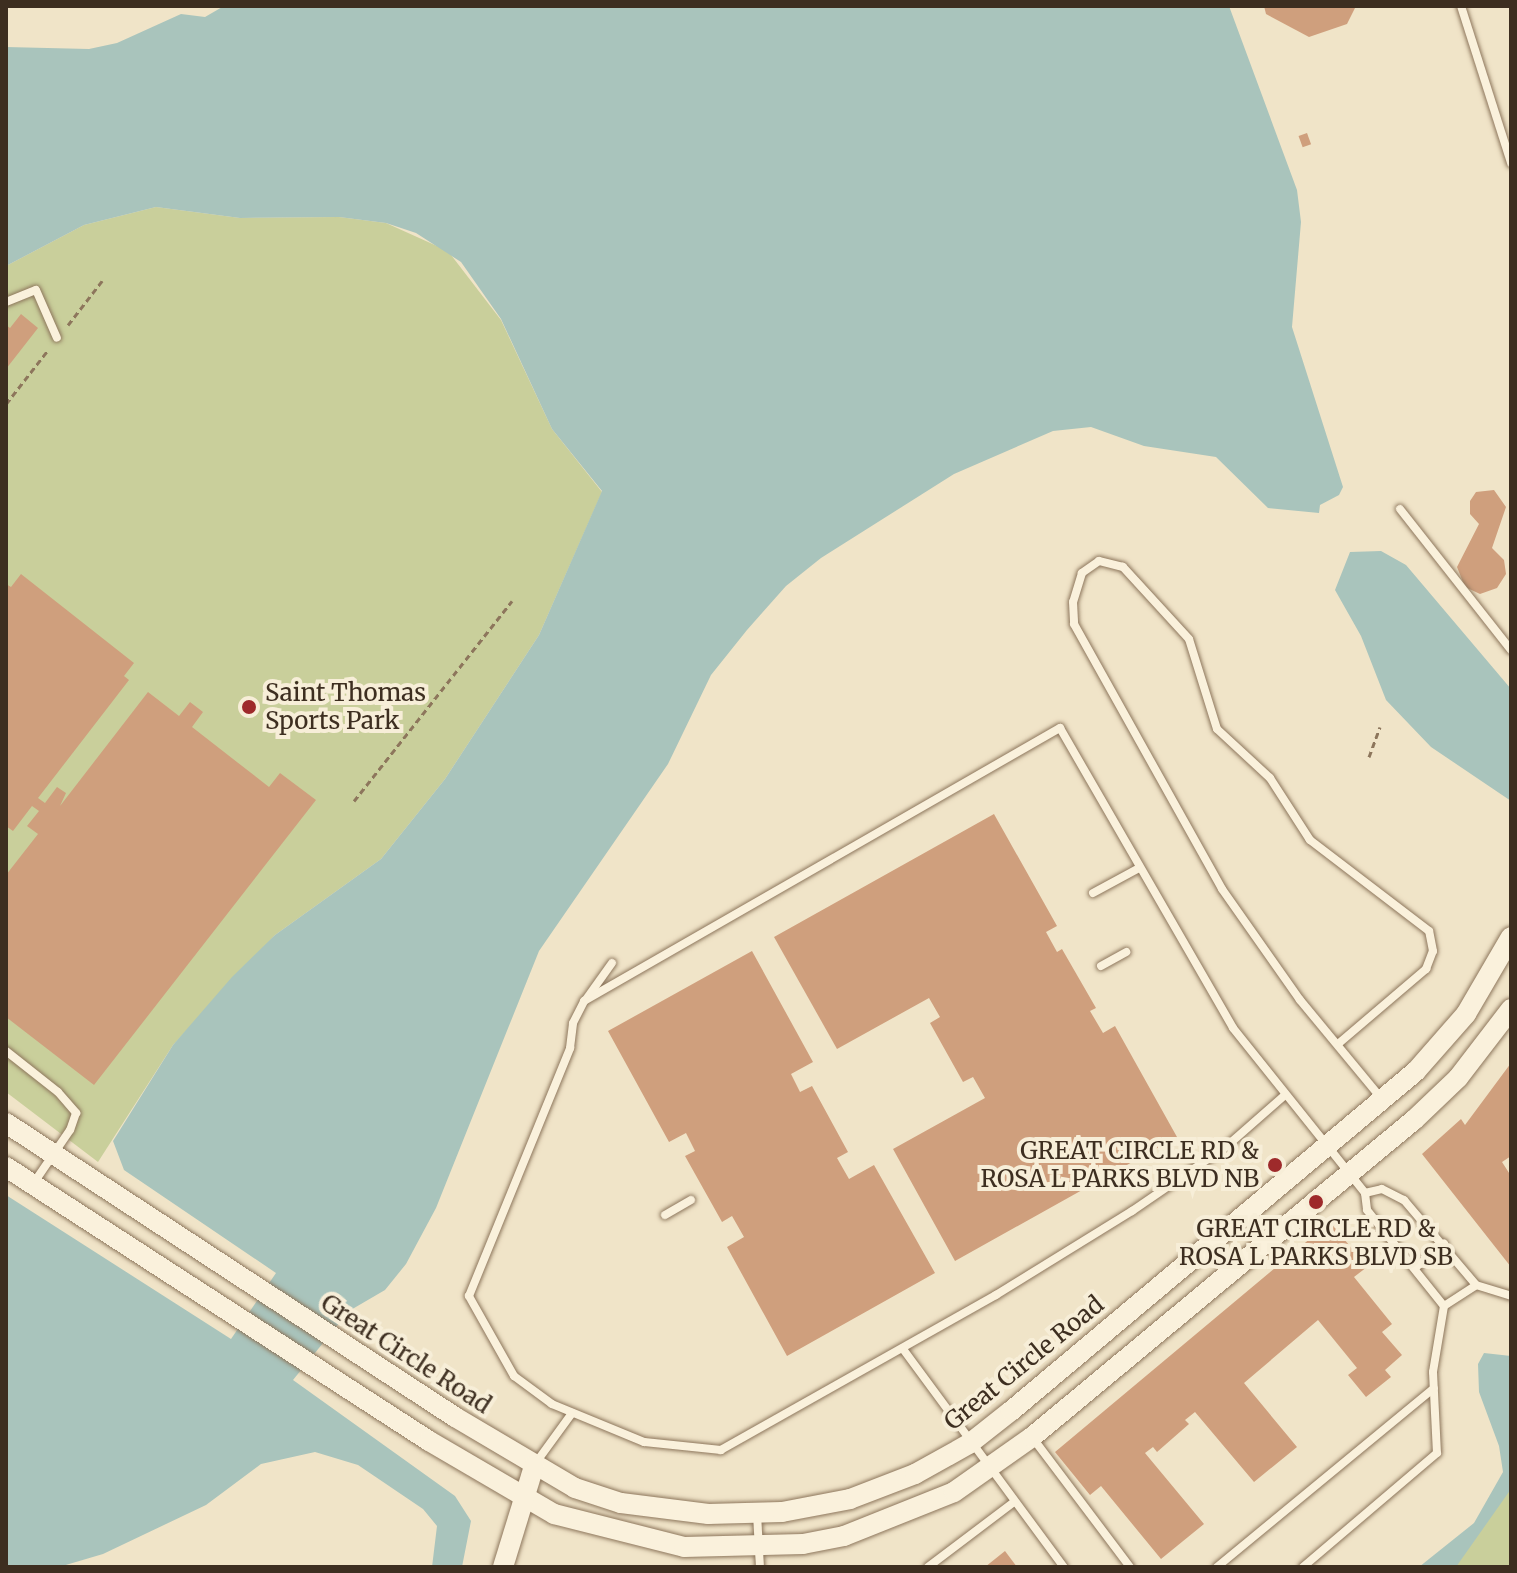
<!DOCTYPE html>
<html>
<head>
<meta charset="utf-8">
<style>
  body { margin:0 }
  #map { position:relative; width:1517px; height:1573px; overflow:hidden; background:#f0e4c8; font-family:Merriweather,serif }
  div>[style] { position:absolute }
  .green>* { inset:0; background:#c9cf9b }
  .water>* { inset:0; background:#a9c4bc }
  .building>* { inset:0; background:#cf9f7d; transform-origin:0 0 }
  .path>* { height:3px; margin-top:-1.5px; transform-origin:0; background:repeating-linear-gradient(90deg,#8d765c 0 6px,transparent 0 10px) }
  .roads { filter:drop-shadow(0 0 2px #8d765c) drop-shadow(0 0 2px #8d765c) }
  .service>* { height:8px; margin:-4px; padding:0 4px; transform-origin:4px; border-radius:4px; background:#faf1dc }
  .tertiary>* { height:20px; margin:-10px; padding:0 10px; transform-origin:10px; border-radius:10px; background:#faf1dc }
  .dots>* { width:22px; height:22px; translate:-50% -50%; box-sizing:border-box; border:4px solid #f7eed8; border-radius:50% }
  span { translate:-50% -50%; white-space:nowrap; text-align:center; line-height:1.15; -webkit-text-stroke:8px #f7eed8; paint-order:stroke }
  .poi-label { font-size:24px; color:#3d2e20 }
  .left { translate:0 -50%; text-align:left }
  .right { translate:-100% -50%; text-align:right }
  .street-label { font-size:24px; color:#3d2e20 }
  .frame { position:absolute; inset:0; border:8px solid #3d2e20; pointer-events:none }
</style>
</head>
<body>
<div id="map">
  <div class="green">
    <div style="clip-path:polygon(156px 207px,240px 218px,339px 217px,386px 223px,448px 251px,501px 320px,552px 429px,602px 492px,539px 635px,445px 779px,381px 859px,275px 935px,173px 1045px,98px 1162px,6px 1092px,6px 266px,84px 225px)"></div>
    <div style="clip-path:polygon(1511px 1478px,1511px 1567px,1439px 1567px)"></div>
  </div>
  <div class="water">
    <div style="clip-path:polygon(224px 6px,1229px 6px,1297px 190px,1301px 222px,1292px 327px,1343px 487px,1339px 495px,1320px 505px,1319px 513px,1268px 508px,1216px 457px,1144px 446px,1091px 427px,1053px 431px,954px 474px,821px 558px,786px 586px,747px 630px,711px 675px,668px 764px,539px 951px,436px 1208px,406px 1264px,385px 1290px,349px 1311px,293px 1380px,455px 1496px,471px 1521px,462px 1567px,432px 1567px,437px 1526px,423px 1509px,358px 1465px,315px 1452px,261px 1464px,206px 1505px,103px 1554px,59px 1567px,6px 1567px,6px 1195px,231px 1339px,276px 1273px,124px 1170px,113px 1141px,173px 1045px,232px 977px,275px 935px,381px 859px,445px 779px,539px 635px,602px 491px,552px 429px,501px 319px,461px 262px,416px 233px,386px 223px,339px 217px,240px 218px,156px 207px,84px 225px,6px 266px,6px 47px,89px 49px,117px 43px,181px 14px,205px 17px)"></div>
    <div style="clip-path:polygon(1381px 551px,1406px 565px,1511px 689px,1511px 801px,1431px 747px,1386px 700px,1361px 636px,1335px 590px,1350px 552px)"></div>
    <div style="clip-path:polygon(1484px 1353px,1511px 1356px,1511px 1489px,1456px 1567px,1419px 1567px,1474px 1523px,1503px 1472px,1499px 1446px,1479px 1392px,1478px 1364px)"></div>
  </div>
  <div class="building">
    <div style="clip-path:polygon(1264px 6px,1356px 6px,1347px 24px,1309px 37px,1266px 14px)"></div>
    <div style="left:1307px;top:133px;width:12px;height:9px;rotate:70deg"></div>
    <div style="clip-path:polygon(21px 314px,38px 328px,6px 369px,6px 325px,10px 328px)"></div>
    <div style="clip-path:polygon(1494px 490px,1506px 507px,1492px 548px,1504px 560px,1506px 574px,1497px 588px,1480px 594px,1465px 587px,1457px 567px,1479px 524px,1470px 514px,1470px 501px,1476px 492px)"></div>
    <div style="clip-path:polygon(21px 574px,134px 663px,124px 676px,129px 680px,38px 798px,45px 803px,57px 787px,66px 793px,60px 806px,148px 692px,179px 716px,190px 702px,203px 712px,192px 727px,269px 787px,280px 773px,316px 800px,94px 1085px,6px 1017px,6px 875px,38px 834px,27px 826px,39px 811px,32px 806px,13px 831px,6px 826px,6px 584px,11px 587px)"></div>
    <div style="clip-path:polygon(994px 814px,1057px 926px,1046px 932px,1057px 952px,1062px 949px,1096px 1008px,1090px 1011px,1103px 1033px,1115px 1026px,1177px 1137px,955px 1261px,893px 1149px,985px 1098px,973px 1077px,963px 1082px,930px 1023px,940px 1017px,929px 998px,837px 1049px,774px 937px)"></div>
    <div style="clip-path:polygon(752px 951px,813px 1062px,791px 1074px,800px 1092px,812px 1086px,848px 1152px,837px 1158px,849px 1179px,874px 1165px,935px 1273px,787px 1356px,727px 1247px,744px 1237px,732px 1216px,722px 1222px,685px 1156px,695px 1151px,686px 1133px,669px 1142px,608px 1031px)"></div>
    <div style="clip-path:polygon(1511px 1063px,1511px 1156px,1502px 1162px,1511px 1176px,1511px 1267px,1422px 1154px,1461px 1119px,1465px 1125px)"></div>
    <div style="clip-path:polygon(1330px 1222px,1367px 1267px,1354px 1277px,1392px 1324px,1382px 1332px,1402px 1355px,1385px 1370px,1391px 1377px,1366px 1397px,1348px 1375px,1357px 1368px,1318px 1320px,1244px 1383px,1297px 1447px,1254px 1482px,1195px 1412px,1185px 1420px,1189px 1424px,1157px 1452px,1153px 1447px,1145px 1453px,1204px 1524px,1161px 1559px,1101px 1486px,1090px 1495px,1055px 1452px)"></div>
    <div style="clip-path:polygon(1005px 1551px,1017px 1567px,985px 1567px)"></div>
  </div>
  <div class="path">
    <div style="left:68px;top:325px;width:56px;rotate:-52.3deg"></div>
    <div style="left:6px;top:404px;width:68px;rotate:-52.1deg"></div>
    <div style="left:1369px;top:757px;width:32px;rotate:-70deg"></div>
    <div style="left:354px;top:801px;width:255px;rotate:-51.7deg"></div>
  </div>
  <div class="roads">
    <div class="service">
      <div style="left:1461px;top:6px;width:165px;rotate:72.3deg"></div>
      <div style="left:6px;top:302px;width:32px;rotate:-22deg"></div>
      <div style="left:36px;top:290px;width:52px;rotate:66.4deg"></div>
      <div style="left:1400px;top:509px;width:179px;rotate:51.8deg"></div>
      <div style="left:1093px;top:893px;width:52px;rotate:-28.5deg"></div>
      <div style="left:1101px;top:966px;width:29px;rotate:-29deg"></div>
      <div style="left:587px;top:998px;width:43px;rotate:-54.5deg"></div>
      <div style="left:1338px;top:1044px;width:116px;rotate:-40.4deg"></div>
      <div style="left:1426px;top:969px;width:19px;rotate:-69deg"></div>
      <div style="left:1433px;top:951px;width:20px;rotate:-101deg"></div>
      <div style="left:1429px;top:931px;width:150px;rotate:-142.6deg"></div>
      <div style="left:1310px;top:840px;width:74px;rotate:-122.8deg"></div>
      <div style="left:1270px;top:778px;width:72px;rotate:-137.2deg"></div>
      <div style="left:1217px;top:729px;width:94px;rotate:-107.3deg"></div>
      <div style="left:1189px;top:639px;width:98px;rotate:-132.5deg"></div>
      <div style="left:1123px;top:567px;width:25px;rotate:-166deg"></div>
      <div style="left:1099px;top:561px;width:21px;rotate:145deg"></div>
      <div style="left:1082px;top:573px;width:30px;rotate:107deg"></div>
      <div style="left:1073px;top:602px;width:22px;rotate:87deg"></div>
      <div style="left:1074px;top:624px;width:304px;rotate:60.8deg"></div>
      <div style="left:1222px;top:889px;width:136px;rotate:54.9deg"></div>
      <div style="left:1300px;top:1000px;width:129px;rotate:50.4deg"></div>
      <div style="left:6px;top:1051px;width:66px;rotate:38.3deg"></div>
      <div style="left:58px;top:1092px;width:28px;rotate:49deg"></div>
      <div style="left:76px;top:1113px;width:18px;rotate:109deg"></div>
      <div style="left:70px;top:1130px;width:65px;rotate:124.4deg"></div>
      <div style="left:1285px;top:1095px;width:77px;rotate:138.7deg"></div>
      <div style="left:1227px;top:1146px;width:115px;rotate:145.6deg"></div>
      <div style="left:1132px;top:1211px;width:160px;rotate:148.3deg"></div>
      <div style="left:996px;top:1295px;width:316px;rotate:150.6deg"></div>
      <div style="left:721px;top:1450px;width:77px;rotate:-174.1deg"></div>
      <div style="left:644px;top:1442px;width:100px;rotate:-157.6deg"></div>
      <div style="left:552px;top:1404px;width:47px;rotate:-143.6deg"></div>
      <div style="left:514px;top:1376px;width:92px;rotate:-119.4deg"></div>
      <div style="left:469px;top:1296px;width:268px;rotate:-67.8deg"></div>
      <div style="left:570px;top:1048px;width:25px;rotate:-83deg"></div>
      <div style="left:573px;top:1023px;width:25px;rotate:-63deg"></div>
      <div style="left:584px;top:1001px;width:549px;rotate:-29.84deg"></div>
      <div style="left:1060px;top:728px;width:346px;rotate:60deg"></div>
      <div style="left:1233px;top:1028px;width:211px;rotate:51.3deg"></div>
      <div style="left:1365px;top:1193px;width:17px;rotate:83deg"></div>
      <div style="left:1367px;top:1210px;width:123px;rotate:51.3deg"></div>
      <div style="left:1444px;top:1306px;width:67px;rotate:99.5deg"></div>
      <div style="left:1433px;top:1372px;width:81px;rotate:87.2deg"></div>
      <div style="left:1437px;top:1453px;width:176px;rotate:139.6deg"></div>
      <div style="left:1365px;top:1193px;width:17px;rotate:-13deg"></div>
      <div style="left:1382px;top:1189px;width:25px;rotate:27deg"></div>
      <div style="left:1404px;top:1200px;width:111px;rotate:49.7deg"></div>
      <div style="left:1476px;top:1285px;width:37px;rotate:17deg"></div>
      <div style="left:665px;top:1215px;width:30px;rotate:-30deg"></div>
      <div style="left:1415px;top:1268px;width:38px;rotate:-40deg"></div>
      <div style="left:1444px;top:1306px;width:38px;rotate:-33deg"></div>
      <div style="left:903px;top:1349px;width:271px;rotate:53.6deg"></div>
      <div style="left:1032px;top:1437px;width:163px;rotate:53deg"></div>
      <div style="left:535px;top:1464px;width:63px;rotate:-54deg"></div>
      <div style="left:757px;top:1514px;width:53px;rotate:86.8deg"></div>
      <div style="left:928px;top:1567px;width:108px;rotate:-37.1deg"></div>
      <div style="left:1217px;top:1567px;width:281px;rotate:-39.5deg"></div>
    </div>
    <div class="tertiary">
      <div style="left:6px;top:1123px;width:537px;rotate:33.22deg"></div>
      <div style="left:455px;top:1417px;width:139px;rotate:30.6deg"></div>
      <div style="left:575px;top:1488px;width:48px;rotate:18.1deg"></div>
      <div style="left:621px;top:1503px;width:88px;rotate:7.2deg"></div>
      <div style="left:708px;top:1514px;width:74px;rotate:-1.5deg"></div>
      <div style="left:782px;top:1512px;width:69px;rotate:-10.8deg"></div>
      <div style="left:850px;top:1499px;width:70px;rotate:-21deg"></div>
      <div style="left:915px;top:1474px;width:62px;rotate:-29.1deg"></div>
      <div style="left:969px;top:1444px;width:53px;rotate:-38.2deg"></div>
      <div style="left:1011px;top:1411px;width:529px;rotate:-40.01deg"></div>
      <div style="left:1416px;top:1071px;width:76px;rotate:-48.7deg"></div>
      <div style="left:1466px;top:1014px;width:89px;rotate:-59.7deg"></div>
      <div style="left:6px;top:1167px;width:504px;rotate:32.93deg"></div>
      <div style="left:429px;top:1441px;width:145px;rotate:30.3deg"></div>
      <div style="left:554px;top:1514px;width:134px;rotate:14.2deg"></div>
      <div style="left:684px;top:1547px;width:119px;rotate:-1.4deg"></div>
      <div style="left:803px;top:1544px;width:42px;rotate:-11deg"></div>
      <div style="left:844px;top:1536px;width:118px;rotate:-21.8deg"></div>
      <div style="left:954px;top:1492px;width:95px;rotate:-35.2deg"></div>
      <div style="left:1032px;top:1437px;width:496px;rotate:-39.7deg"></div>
      <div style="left:1414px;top:1120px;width:61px;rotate:-43.7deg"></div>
      <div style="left:1458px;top:1078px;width:87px;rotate:-52.5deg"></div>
      <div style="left:503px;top:1567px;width:106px;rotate:-72.9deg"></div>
    </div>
  </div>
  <div class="dots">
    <div style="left:249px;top:707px;background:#9e2a2b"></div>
    <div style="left:1275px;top:1165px;background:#9e2a2b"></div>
    <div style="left:1316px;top:1202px;background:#9e2a2b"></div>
  </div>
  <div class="poi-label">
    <span class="left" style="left:265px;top:707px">Saint Thomas<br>Sports Park</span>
    <span class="right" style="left:1259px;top:1165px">GREAT CIRCLE RD &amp;<br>ROSA L PARKS BLVD NB</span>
    <span style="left:1316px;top:1243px">GREAT CIRCLE RD &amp;<br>ROSA L PARKS BLVD SB</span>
  </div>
  <div class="street-label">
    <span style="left:406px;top:1354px;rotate:33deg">Great Circle Road</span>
    <span style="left:1024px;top:1363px;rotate:-39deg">Great Circle Road</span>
  </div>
  <div class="frame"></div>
</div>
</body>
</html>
